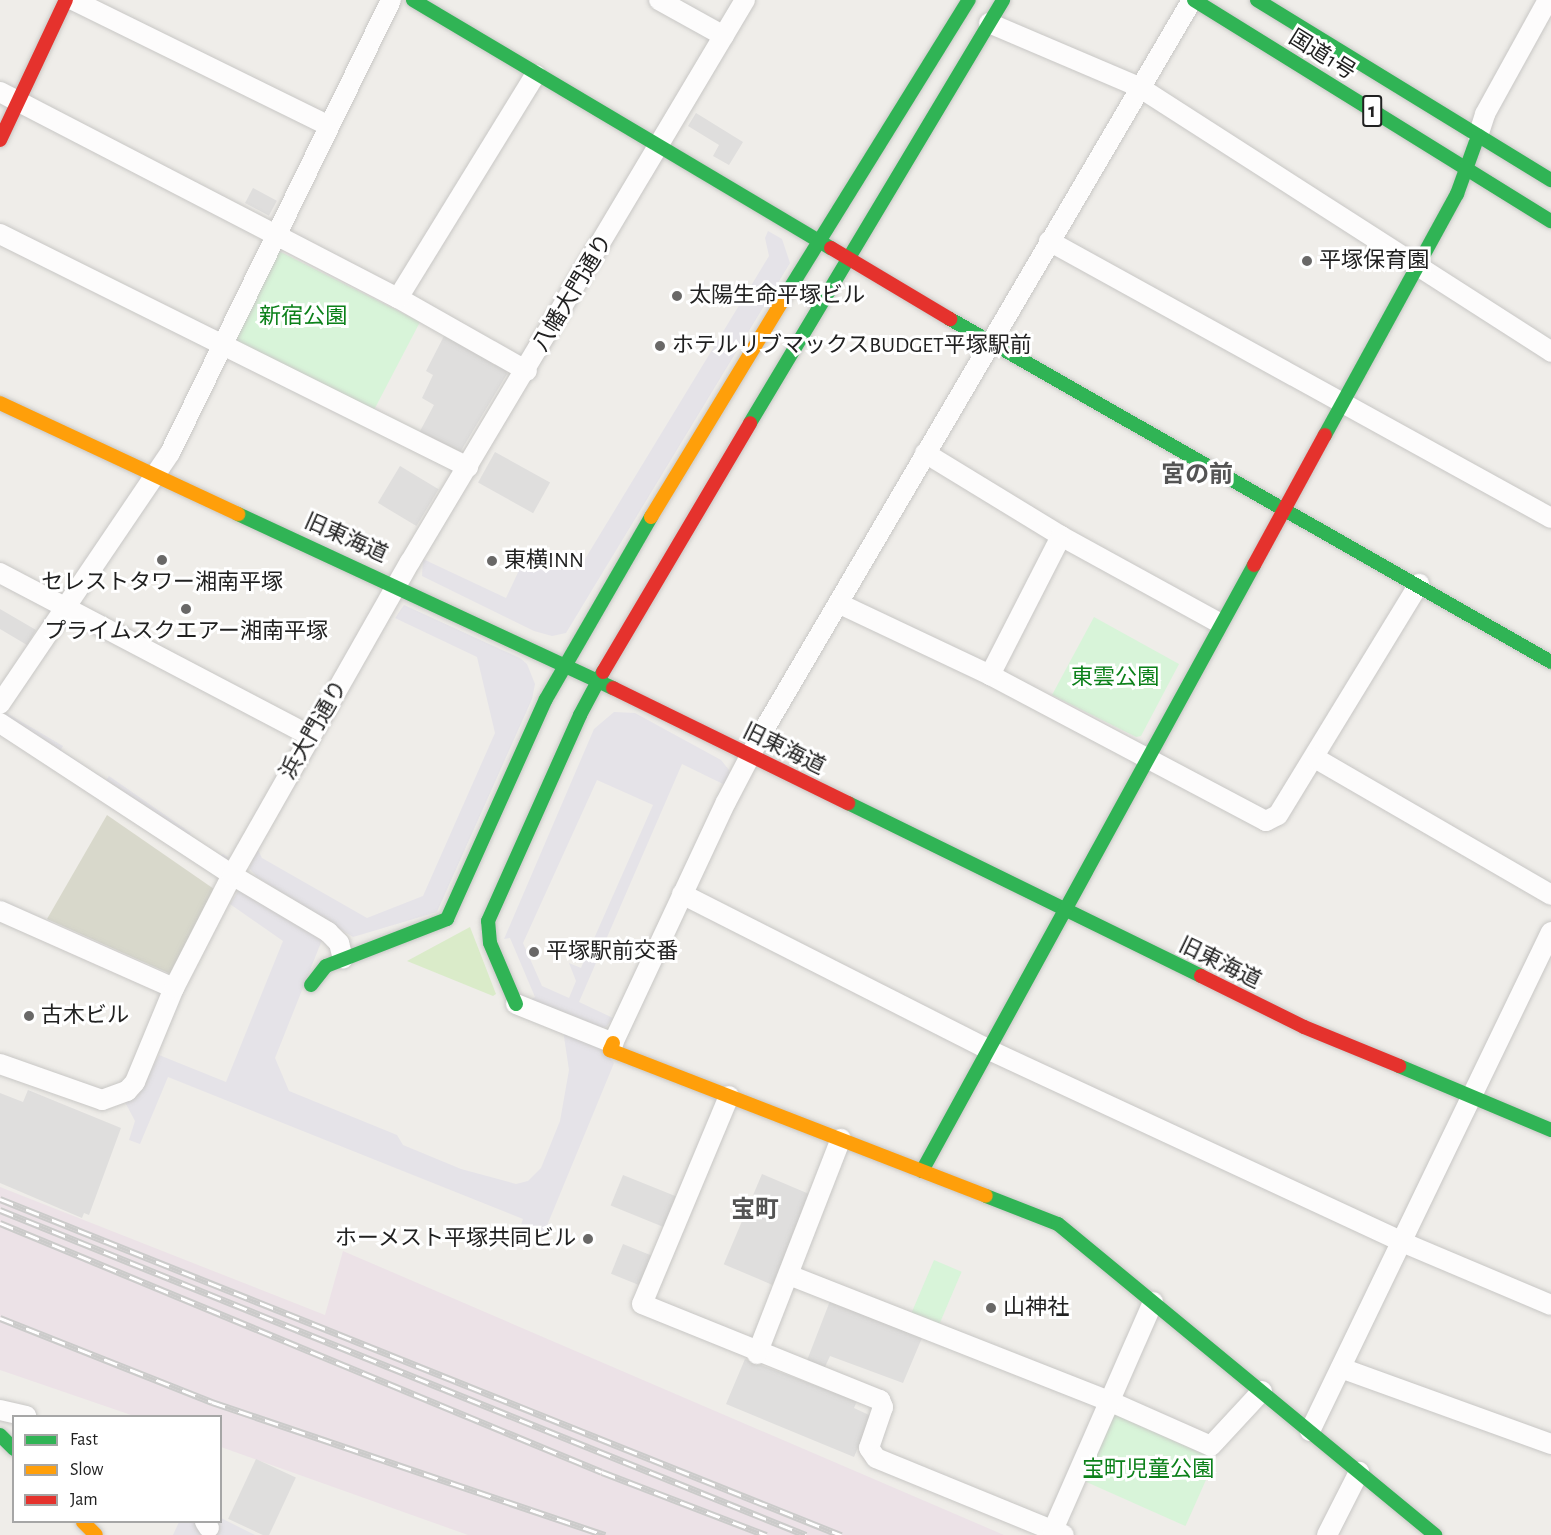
<!DOCTYPE html>
<html>
<head>
<meta charset="utf-8">
<style>
  body { margin:0 }
  #map { position:relative; width:1551px; height:1535px; overflow:hidden; background:#efede9; font-family:"Alegreya Sans","Noto Sans JP",sans-serif }
  div>[style] { position:absolute }
  .industrial>* { inset:0; background:#ece2e7 }
  .construction>* { inset:0; background:#d8d8cb }
  .grass>* { inset:0; background:#daebc9 }
  .park>* { inset:0; background:#d8f4d9; transform-origin:0 0 }
  .parking>* { inset:0; background:#dfdedd; transform-origin:0 0 }
  .plaza>* { inset:0; background:#e5e3e8 }
  .roads { filter:drop-shadow(0 0 2px #c8c7c5) drop-shadow(0 0 2px #c8c7c5) }
  .street>* { height:20px; margin:-10px; padding:0 10px; transform-origin:10px; border-radius:10px; background:#fdfcfc }
  .fast>* { height:14px; margin:-7px; padding:0 7px; transform-origin:7px; border-radius:7px; background:#30b455 }
  .slow>* { height:14px; margin:-7px; padding:0 7px; transform-origin:7px; border-radius:7px; background:#ff9f0a }
  .jam>* { height:14px; margin:-7px; padding:0 7px; transform-origin:7px; border-radius:7px; background:#e5322d }
  .rail>* { height:7px; margin-top:-3.5px; transform-origin:0; background:repeating-linear-gradient(90deg,#fff 0 14px,#cbcbca 0 28px); box-sizing:border-box; border-block:2px solid #cbcbca }
  .dots>* { width:16px; height:16px; translate:-50% -50%; box-sizing:border-box; border:3px solid #fff; border-radius:50% }
  span { translate:-50% -50%; white-space:nowrap; text-align:center; line-height:1.15; -webkit-text-stroke:6px #fff; paint-order:stroke }
  .shield-label span { padding:2px 4px; background:#fff; border:2px solid; border-radius:4px; -webkit-text-stroke-width:0 }
  .shield-label { font-size:21px; color:#212121; font-weight:700 }
  .street-label { font-size:22px; color:#212121 }
  .poi-label { font-size:22px; color:#212121 }
  .left { translate:0 -50%; text-align:left }
  .right { translate:-100% -50%; text-align:right }
  .park-label { font-size:22px; color:#0c811a }
  .neighbourhood-label { font-size:24px; color:#545454; font-weight:700 }
  .legend { position:absolute; left:12px; top:1415px; width:210px; height:108px; box-sizing:border-box; background:#fff; border:2px solid #a6a6a6; margin:0; padding:8px 10px; list-style:none; font-size:18px; color:#212121 }
  .legend li { display:flex; align-items:center; gap:12px; height:30px }
  .legend b { width:30px; border:2px solid #a6a6a6 }
</style>
</head>
<body>
<div id="map">
  <div class="industrial">
    <div style="clip-path:polygon(0 1187px,325px 1315px,343px 1251px,1004px 1535px,468px 1535px,221px 1447px,220px 1416px,134px 1416px,0 1370px)"></div>
  </div>
  <div class="construction">
    <div style="clip-path:polygon(107px 815px,214px 889px,173px 975px,47px 919px)"></div>
  </div>
  <div class="grass">
    <div style="clip-path:polygon(470px 927px,496px 994px,493px 996px,407px 961px)"></div>
  </div>
  <div class="park">
    <div style="clip-path:polygon(279px 251px,420px 322px,374px 410px,237px 341px,235px 335px)"></div>
    <div style="clip-path:polygon(1094px 617px,1179px 664px,1141px 736px,1136px 737px,1052px 695px)"></div>
    <div style="left:934px;top:1260px;width:30px;height:59px;rotate:23deg"></div>
    <div style="left:1111px;top:1413px;width:114px;height:73px;rotate:24deg"></div>
  </div>
  <div class="parking">
    <div style="clip-path:polygon(696px 113px,743px 142px,729px 165px,713px 156px,719px 145px,688px 126px)"></div>
    <div style="left:253px;top:188px;width:27px;height:17px;rotate:28deg"></div>
    <div style="clip-path:polygon(444px 336px,506px 369px,507px 374px,459px 454px,419px 433px,434px 405px,422px 398px,433px 375px,426px 371px)"></div>
    <div style="left:495px;top:452px;width:63px;height:35px;rotate:29deg"></div>
    <div style="left:400px;top:466px;width:45px;height:43px;rotate:31deg"></div>
    <div style="clip-path:polygon(0 609px,36px 630px,27px 645px,0 629px)"></div>
    <div style="clip-path:polygon(28px 1090px,121px 1128px,89px 1215px,84px 1213px,82px 1218px,0 1183px,0 1093px,23px 1102px)"></div>
    <div style="left:762px;top:1174px;width:53px;height:98px;rotate:23deg"></div>
    <div style="left:623px;top:1175px;width:57px;height:33px;rotate:22deg"></div>
    <div style="left:623px;top:1244px;width:32px;height:32px;rotate:22deg"></div>
    <div style="clip-path:polygon(830px 1301px,922px 1338px,903px 1383px,830px 1356px,824px 1369px,806px 1363px)"></div>
    <div style="clip-path:polygon(745px 1359px,857px 1401px,854px 1408px,871px 1416px,854px 1457px,726px 1404px)"></div>
    <div style="left:256px;top:1459px;width:44px;height:66px;rotate:25deg"></div>
  </div>
  <div class="plaza">
    <div style="clip-path:polygon(768px 231px,782px 239px,790px 263px,566px 633px,552px 636px,534px 631px,422px 576px,423px 559px,506px 598px,522px 564px,582px 564px,769px 256px,765px 238px)"></div>
    <div style="clip-path:polygon(404px 605px,520px 658px,527px 664px,535px 684px,532px 699px,437px 912px,353px 937px,257px 877px,250px 869px,250px 860px,257px 848px,262px 858px,367px 918px,423px 896px,495px 733px,477px 657px,395px 618px)"></div>
    <div style="clip-path:polygon(5px 712px,63px 746px,61px 750px,106px 780px,109px 776px,191px 833px,188px 836px,219px 858px,223px 854px,229px 858px,218px 876px,0 720px)"></div>
    <div style="clip-path:polygon(evenodd,614px 712px,635px 713px,721px 760px,729px 770px,731px 782px,723px 784px,682px 764px,579px 1002px,613px 1018px,606px 1027px,595px 1029px,530px 1000px,535px 997px,510px 938px,504px 939px,594px 729px,614px 712px,597px 780px,653px 805px,581px 968px,569px 963px,576px 981px,569px 998px,542px 986px,523px 943px,597px 780px)"></div>
    <div style="clip-path:polygon(239px 890px,319px 933px,322px 940px,275px 1058px,289px 1091px,397px 1135px,403px 1145px,461px 1169px,516px 1184px,528px 1181px,541px 1168px,560px 1121px,569px 1070px,563px 1030px,599px 1044px,614px 1063px,612px 1068px,539px 1245px,517px 1236px,523px 1219px,168px 1077px,140px 1144px,129px 1140px,135px 1121px,125px 1102px,139px 1094px,159px 1055px,226px 1082px,283px 941px,230px 904px)"></div>
    <div style="clip-path:polygon(221px 1518px,255px 1535px,173px 1535px,179px 1522px,220px 1522px)"></div>
  </div>
  <div class="roads">
    <div class="street">
      <div style="left:73px;top:0;width:285px;rotate:26.2deg"></div>
      <div style="left:659px;top:0;width:74px;rotate:29deg"></div>
      <div style="left:989px;top:23px;width:163px;rotate:23.1deg"></div>
      <div style="left:1139px;top:87px;width:490px;rotate:32.7deg"></div>
      <div style="left:0;top:92px;width:448px;rotate:27.4deg"></div>
      <div style="left:398px;top:298px;width:148px;rotate:29.5deg"></div>
      <div style="left:1478px;top:136px;width:23px;rotate:-72deg"></div>
      <div style="left:1485px;top:114px;width:130px;rotate:-61.1deg"></div>
      <div style="left:0;top:234px;width:523px;rotate:26.47deg"></div>
      <div style="left:1049px;top:241px;width:573px;rotate:28.89deg"></div>
      <div style="left:398px;top:298px;width:262px;rotate:-58.4deg"></div>
      <div style="left:925px;top:453px;width:159px;rotate:31.4deg"></div>
      <div style="left:1061px;top:536px;width:180px;rotate:28.8deg"></div>
      <div style="left:0;top:573px;width:350px;rotate:27.7deg"></div>
      <div style="left:840px;top:604px;width:166px;rotate:25.3deg"></div>
      <div style="left:990px;top:675px;width:312px;rotate:27.9deg"></div>
      <div style="left:1266px;top:821px;width:13px;rotate:-27deg"></div>
      <div style="left:1278px;top:815px;width:271px;rotate:-58.6deg"></div>
      <div style="left:990px;top:675px;width:156px;rotate:-62.9deg"></div>
      <div style="left:0;top:704px;width:303px;rotate:-55.9deg"></div>
      <div style="left:170px;top:453px;width:504px;rotate:-63.99deg"></div>
      <div style="left:0;top:723px;width:277px;rotate:33.2deg"></div>
      <div style="left:232px;top:875px;width:112px;rotate:30.7deg"></div>
      <div style="left:328px;top:932px;width:16px;rotate:45deg"></div>
      <div style="left:339px;top:943px;width:16px;rotate:76deg"></div>
      <div style="left:1315px;top:758px;width:273px;rotate:30.1deg"></div>
      <div style="left:682px;top:894px;width:342px;rotate:26.9deg"></div>
      <div style="left:987px;top:1049px;width:458px;rotate:24.9deg"></div>
      <div style="left:1402px;top:1242px;width:162px;rotate:22.9deg"></div>
      <div style="left:0;top:911px;width:190px;rotate:23.9deg"></div>
      <div style="left:516px;top:1004px;width:105px;rotate:21.9deg"></div>
      <div style="left:613px;top:1043px;width:266px;rotate:-64.9deg"></div>
      <div style="left:726px;top:802px;width:78px;rotate:-62.4deg"></div>
      <div style="left:762px;top:733px;width:850px;rotate:-59.6deg"></div>
      <div style="left:0;top:1064px;width:108px;rotate:19.4deg"></div>
      <div style="left:102px;top:1100px;width:27px;rotate:-20deg"></div>
      <div style="left:127px;top:1091px;width:12px;rotate:-48deg"></div>
      <div style="left:135px;top:1082px;width:102px;rotate:-67.5deg"></div>
      <div style="left:174px;top:988px;width:127px;rotate:-62.8deg"></div>
      <div style="left:232px;top:875px;width:360px;rotate:-60.4deg"></div>
      <div style="left:410px;top:562px;width:654px;rotate:-59.2deg"></div>
      <div style="left:729px;top:1096px;width:225px;rotate:112.7deg"></div>
      <div style="left:642px;top:1304px;width:257px;rotate:22deg"></div>
      <div style="left:880px;top:1400px;width:8px;rotate:67deg"></div>
      <div style="left:883px;top:1407px;width:43px;rotate:108.9deg"></div>
      <div style="left:869px;top:1448px;width:12px;rotate:55deg"></div>
      <div style="left:876px;top:1458px;width:203px;rotate:22.3deg"></div>
      <div style="left:789px;top:1275px;width:344px;rotate:21.5deg"></div>
      <div style="left:1109px;top:1401px;width:111px;rotate:23.8deg"></div>
      <div style="left:1211px;top:1446px;width:75px;rotate:-47.2deg"></div>
      <div style="left:757px;top:1354px;width:231px;rotate:-68.7deg"></div>
      <div style="left:1341px;top:1368px;width:223px;rotate:19.9deg"></div>
      <div style="left:0;top:1410px;width:27px;rotate:13deg"></div>
      <div style="left:1310px;top:1431px;width:554px;rotate:-64.22deg"></div>
      <div style="left:205px;top:1522px;width:7px;rotate:56deg"></div>
      <div style="left:1053px;top:1530px;width:249px;rotate:-66.3deg"></div>
      <div style="left:1327px;top:1535px;width:71px;rotate:-63.1deg"></div>
    </div>
    <div class="fast">
      <div style="left:413px;top:0;width:486px;rotate:30.7deg"></div>
      <div style="left:1194px;top:0;width:420px;rotate:31.8deg"></div>
      <div style="left:1257px;top:0;width:345px;rotate:31.5deg"></div>
      <div style="left:787px;top:293px;width:345px;rotate:-58.2deg"></div>
      <div style="left:950px;top:319px;width:692px;rotate:29.71deg"></div>
      <div style="left:750px;top:423px;width:493px;rotate:-59.1deg"></div>
      <div style="left:1325px;top:435px;width:275px;rotate:-61.3deg"></div>
      <div style="left:1457px;top:194px;width:62px;rotate:-70.1deg"></div>
      <div style="left:238px;top:514px;width:413px;rotate:24.9deg"></div>
      <div style="left:848px;top:803px;width:393px;rotate:26.1deg"></div>
      <div style="left:311px;top:985px;width:24px;rotate:-52deg"></div>
      <div style="left:326px;top:966px;width:130px;rotate:-21.2deg"></div>
      <div style="left:447px;top:919px;width:241px;rotate:-65.8deg"></div>
      <div style="left:546px;top:699px;width:210px;rotate:-60deg"></div>
      <div style="left:516px;top:1004px;width:66px;rotate:-113.1deg"></div>
      <div style="left:490px;top:943px;width:22px;rotate:-95deg"></div>
      <div style="left:488px;top:921px;width:226px;rotate:-65.9deg"></div>
      <div style="left:580px;top:715px;width:49px;rotate:-61.9deg"></div>
      <div style="left:1399px;top:1066px;width:165px;rotate:22.8deg"></div>
      <div style="left:922px;top:1171px;width:691px;rotate:-61.28deg"></div>
      <div style="left:986px;top:1196px;width:77px;rotate:21.3deg"></div>
      <div style="left:1058px;top:1224px;width:489px;rotate:39.5deg"></div>
      <div style="left:0;top:1435px;width:20px;rotate:45deg"></div>
    </div>
    <div class="slow">
      <div style="left:0;top:403px;width:263px;rotate:25deg"></div>
      <div style="left:651px;top:517px;width:262px;rotate:-58.7deg"></div>
      <div style="left:613px;top:1043px;width:8px;rotate:113deg"></div>
      <div style="left:610px;top:1050px;width:403px;rotate:21.2deg"></div>
      <div style="left:83px;top:1522px;width:18px;rotate:45deg"></div>
    </div>
    <div class="jam">
      <div style="left:0;top:140px;width:155px;rotate:-64.8deg"></div>
      <div style="left:831px;top:248px;width:139px;rotate:30.8deg"></div>
      <div style="left:1254px;top:565px;width:148px;rotate:-61.4deg"></div>
      <div style="left:603px;top:672px;width:289px;rotate:-59.4deg"></div>
      <div style="left:613px;top:688px;width:262px;rotate:26.1deg"></div>
      <div style="left:1201px;top:976px;width:115px;rotate:26.3deg"></div>
      <div style="left:1304px;top:1027px;width:103px;rotate:22.3deg"></div>
    </div>
  </div>
  <div class="rail">
    <div style="left:0;top:1199px;width:906px;rotate:21.78deg"></div>
    <div style="left:0;top:1210px;width:869px;rotate:21.96deg"></div>
    <div style="left:0;top:1223px;width:651px;rotate:22.47deg"></div>
    <div style="left:602px;top:1472px;width:176px;rotate:21deg"></div>
    <div style="left:0;top:1318px;width:228px;rotate:21.6deg"></div>
    <div style="left:212px;top:1402px;width:415px;rotate:18.7deg"></div>
  </div>
  <div class="dots">
    <div style="left:1307px;top:261px;background:#696867"></div>
    <div style="left:677px;top:296px;background:#696867"></div>
    <div style="left:660px;top:346px;background:#696867"></div>
    <div style="left:162px;top:560px;background:#696867"></div>
    <div style="left:492px;top:561px;background:#696867"></div>
    <div style="left:186px;top:609px;background:#696867"></div>
    <div style="left:534px;top:952px;background:#696867"></div>
    <div style="left:29px;top:1016px;background:#696867"></div>
    <div style="left:588px;top:1239px;background:#696867"></div>
    <div style="left:991px;top:1308px;background:#696867"></div>
  </div>
  <div class="shield-label">
    <span style="left:1372px;top:111px">1</span>
  </div>
  <div class="street-label">
    <span style="left:1322px;top:55px;rotate:32deg">国道1号</span>
    <span style="left:573px;top:293px;rotate:-59deg">八幡大門通り</span>
    <span style="left:346px;top:538px;rotate:24deg">旧東海道</span>
    <span style="left:314px;top:730px;rotate:-60deg">浜大門通り</span>
    <span style="left:784px;top:749px;rotate:26deg">旧東海道</span>
    <span style="left:1220px;top:963px;rotate:26deg">旧東海道</span>
  </div>
  <div class="poi-label">
    <span class="left" style="left:1319px;top:261px">平塚保育園</span>
    <span class="left" style="left:689px;top:296px">太陽生命平塚ビル</span>
    <span class="left" style="left:672px;top:346px">ホテルリブマックスBUDGET平塚駅前</span>
    <span class="left" style="left:504px;top:561px">東横INN</span>
    <span style="left:162px;top:583px">セレストタワー湘南平塚</span>
    <span style="left:186px;top:632px">プライムスクエアー湘南平塚</span>
    <span class="left" style="left:546px;top:952px">平塚駅前交番</span>
    <span class="left" style="left:41px;top:1016px">古木ビル</span>
    <span class="right" style="left:576px;top:1239px">ホーメスト平塚共同ビル</span>
    <span class="left" style="left:1003px;top:1308px">山神社</span>
  </div>
  <div class="park-label">
    <span style="left:303px;top:317px">新宿公園</span>
    <span style="left:1115px;top:678px">東雲公園</span>
    <span style="left:1148px;top:1470px">宝町児童公園</span>
  </div>
  <div class="neighbourhood-label">
    <span style="left:1197px;top:476px">宮の前</span>
    <span style="left:755px;top:1211px">宝町</span>
  </div>
  <ul class="legend">
  <li><b style="height:8px;background:#30b455"></b>Fast</li>
  <li><b style="height:8px;background:#ff9f0a"></b>Slow</li>
  <li><b style="height:8px;background:#e5322d"></b>Jam</li>
  </ul>
</div>
</body>
</html>
